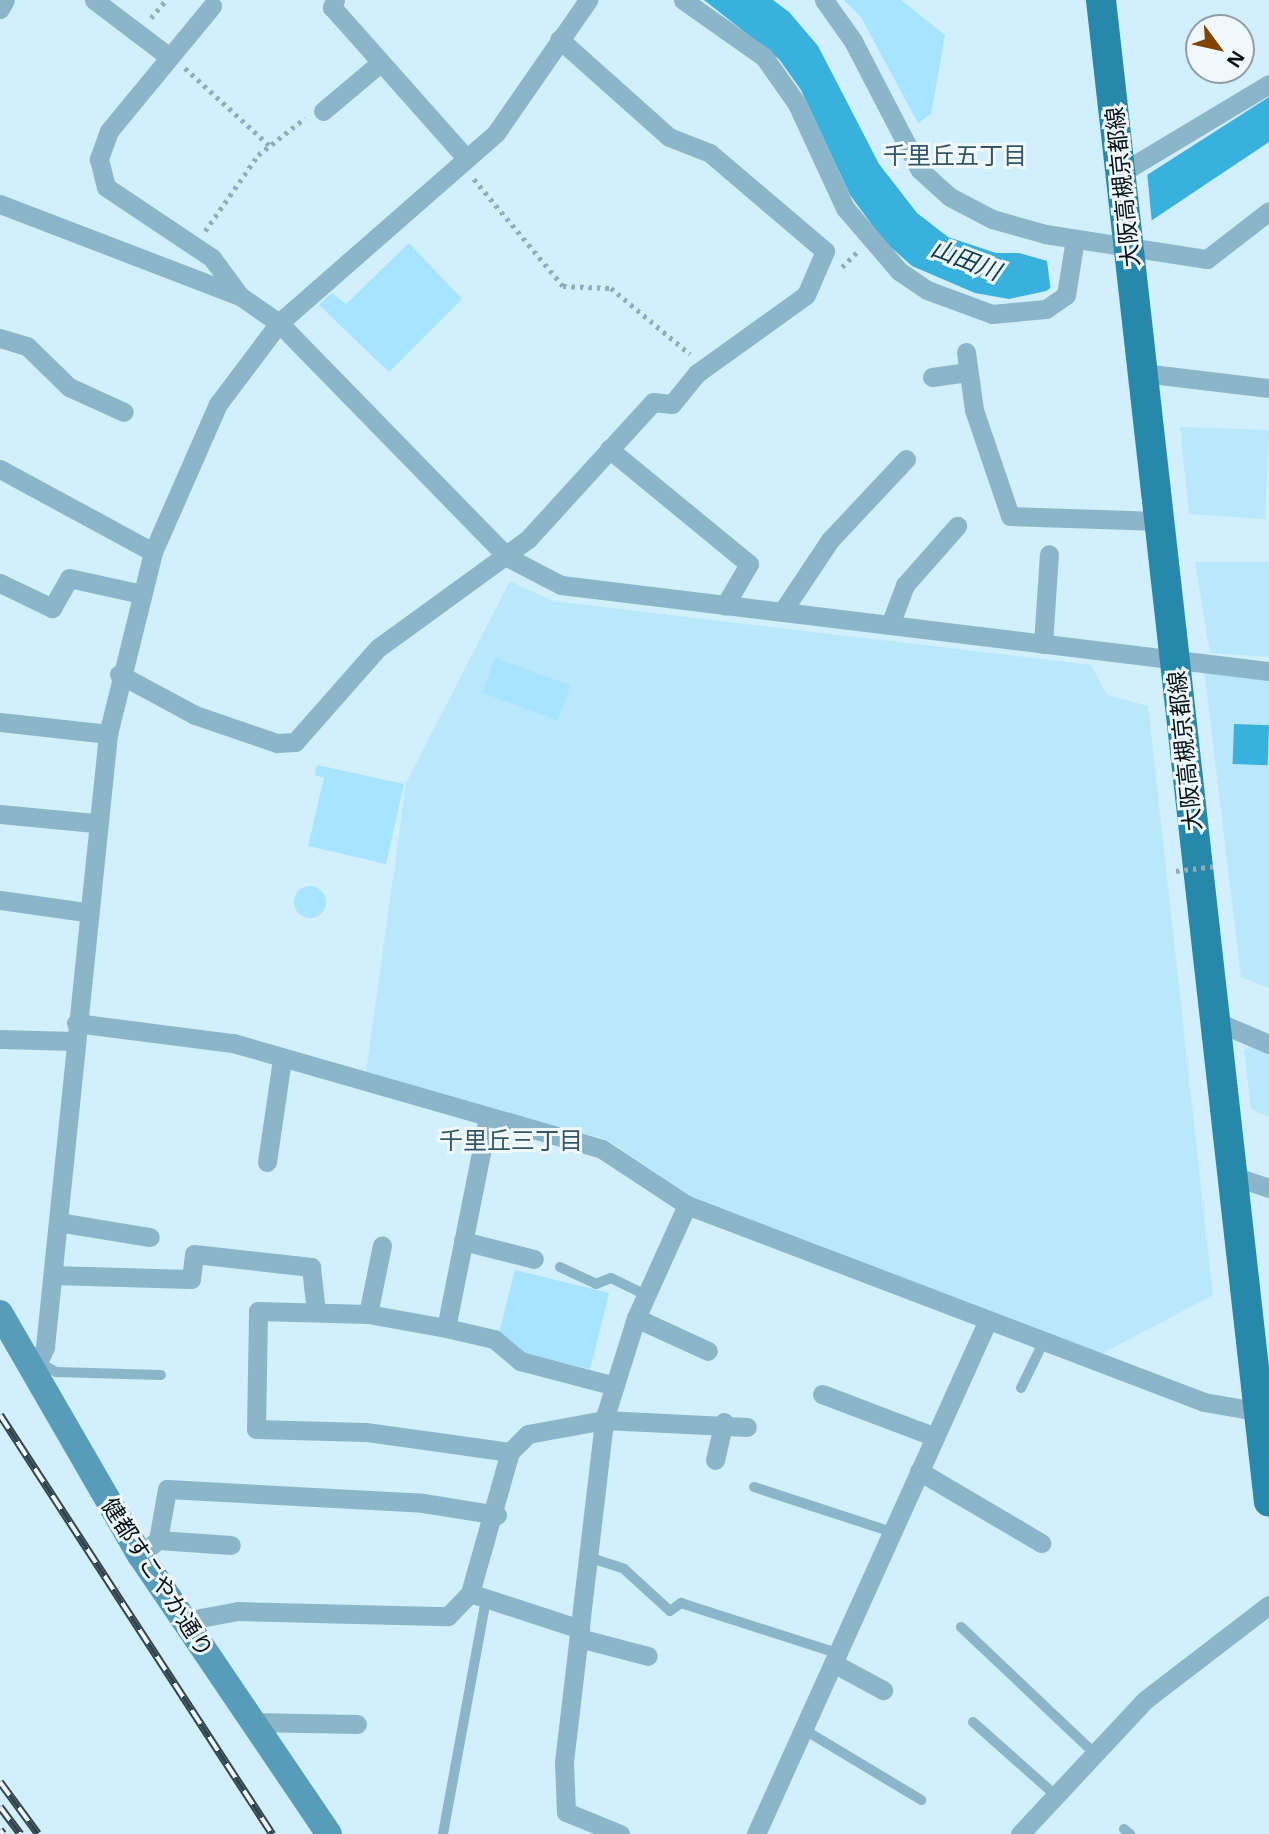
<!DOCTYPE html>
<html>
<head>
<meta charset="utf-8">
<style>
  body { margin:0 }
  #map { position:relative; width:1269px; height:1834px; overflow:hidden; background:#d1effc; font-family:"Open Sans","Noto Sans JP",sans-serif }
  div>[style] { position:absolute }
  .built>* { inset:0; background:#b9e7fc }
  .green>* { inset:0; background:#a7e4ff; transform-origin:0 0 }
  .round { border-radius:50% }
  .water>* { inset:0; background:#38b1dc; transform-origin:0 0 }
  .pier>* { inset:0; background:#d1effc }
  .path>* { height:4.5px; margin-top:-2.25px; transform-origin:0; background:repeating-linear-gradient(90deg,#93acb7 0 3.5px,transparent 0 8.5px) }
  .lane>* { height:10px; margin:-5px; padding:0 5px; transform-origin:5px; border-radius:5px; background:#8bb6c9 }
  .street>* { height:19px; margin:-9.5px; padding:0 9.5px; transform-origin:9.5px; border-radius:9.5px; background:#8bb6c9 }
  .secondary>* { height:26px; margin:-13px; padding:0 13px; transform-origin:13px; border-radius:13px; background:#579cb9 }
  .primary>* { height:30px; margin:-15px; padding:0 15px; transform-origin:15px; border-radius:15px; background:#2689ac }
  .rail>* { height:8px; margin-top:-4px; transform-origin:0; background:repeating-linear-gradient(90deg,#f0f8fb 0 16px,#33454c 0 32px); box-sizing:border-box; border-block:2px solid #33454c }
  .path-bridge>* { height:4.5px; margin-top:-2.25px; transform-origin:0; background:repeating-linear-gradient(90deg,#93acb7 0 3.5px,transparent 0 8.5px) }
  span { translate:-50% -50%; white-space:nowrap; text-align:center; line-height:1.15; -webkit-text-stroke:6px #f0f8fb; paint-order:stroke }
  .street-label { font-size:23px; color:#06141a }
  .neighbourhood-label { font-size:24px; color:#355765 }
  .water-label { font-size:24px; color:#093d4f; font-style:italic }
  .north { position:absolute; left:1185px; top:14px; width:70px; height:70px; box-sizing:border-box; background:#f0f8fb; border:2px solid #929da1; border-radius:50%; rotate:123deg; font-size:19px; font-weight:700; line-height:28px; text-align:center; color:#06141a }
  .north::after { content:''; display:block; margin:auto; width:24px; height:32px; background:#814400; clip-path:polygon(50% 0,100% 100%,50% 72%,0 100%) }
</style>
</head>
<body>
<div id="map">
  <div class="built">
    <div style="clip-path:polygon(1180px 427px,1269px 430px,1265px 519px,1189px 514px)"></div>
    <div style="clip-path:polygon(1195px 562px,1269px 562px,1269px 657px,1210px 653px)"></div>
    <div style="clip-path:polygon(510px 581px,552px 601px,1091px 665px,1107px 695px,1148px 706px,1213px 1295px,1101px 1354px,691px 1196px,608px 1140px,366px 1073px,406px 783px)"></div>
    <div style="clip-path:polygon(1204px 670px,1269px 678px,1269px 988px,1241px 977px)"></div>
    <div style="clip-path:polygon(1250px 1047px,1269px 1055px,1269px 1117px,1251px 1109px,1244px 1050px)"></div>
  </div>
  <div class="green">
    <div style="clip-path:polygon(844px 0,901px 0,945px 35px,931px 114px,918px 123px,861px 17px)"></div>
    <div style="clip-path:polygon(409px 243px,462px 299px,389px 372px,319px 305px,332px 293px,346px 304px)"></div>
    <div style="left:495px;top:658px;width:80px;height:37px;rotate:20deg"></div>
    <div style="clip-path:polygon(317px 765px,404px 784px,386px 864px,308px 846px,324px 778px,315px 775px)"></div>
    <div class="round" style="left:294px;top:886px;width:32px;height:32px"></div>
    <div style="clip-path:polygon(515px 1270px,609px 1293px,590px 1369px,517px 1351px,499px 1333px)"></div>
  </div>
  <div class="water">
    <div style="clip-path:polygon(704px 0,773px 0,789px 12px,818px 46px,879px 164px,917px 213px,948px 237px,996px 253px,1025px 253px,1269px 97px,1269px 142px,1046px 291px,1009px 299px,975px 293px,912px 266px,884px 241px,850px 195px,801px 90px,779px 59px)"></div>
    <div style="left:1234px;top:724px;width:35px;height:40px;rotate:2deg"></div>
  </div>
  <div class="pier">
    <div style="clip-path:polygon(1147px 171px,1152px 224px,1051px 292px,1047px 261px,1019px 253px)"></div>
  </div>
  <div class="path">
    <div style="left:151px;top:18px;width:23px;rotate:-50deg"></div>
    <div style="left:185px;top:68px;width:114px;rotate:42.5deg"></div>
    <div style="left:474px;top:179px;width:139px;rotate:50.2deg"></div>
    <div style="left:563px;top:286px;width:48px;rotate:2.4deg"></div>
    <div style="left:611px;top:288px;width:103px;rotate:39.9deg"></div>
    <div style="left:205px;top:231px;width:93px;rotate:-55.1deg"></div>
    <div style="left:258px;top:155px;width:60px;rotate:-38.2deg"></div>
    <div style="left:842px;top:267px;width:23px;rotate:-45deg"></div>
  </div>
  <div class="lane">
    <div style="left:560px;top:1267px;width:40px;rotate:25deg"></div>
    <div style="left:596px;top:1284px;width:16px;rotate:-22deg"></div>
    <div style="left:611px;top:1278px;width:39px;rotate:26deg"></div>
    <div style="left:38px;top:1362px;width:21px;rotate:29deg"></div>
    <div style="left:56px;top:1372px;width:105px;rotate:1.6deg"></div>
    <div style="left:1021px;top:1388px;width:52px;rotate:-63.9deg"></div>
    <div style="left:754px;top:1487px;width:145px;rotate:18.1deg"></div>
    <div style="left:591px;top:1558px;width:35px;rotate:18deg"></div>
    <div style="left:624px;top:1569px;width:62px;rotate:42.4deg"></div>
    <div style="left:670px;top:1611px;width:14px;rotate:-36deg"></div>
    <div style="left:681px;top:1603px;width:164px;rotate:17.8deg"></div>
    <div style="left:961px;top:1627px;width:182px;rotate:43.4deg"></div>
    <div style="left:973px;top:1722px;width:107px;rotate:41.6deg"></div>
    <div style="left:803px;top:1729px;width:138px;rotate:31deg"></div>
    <div style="left:1124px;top:1829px;width:8px;rotate:40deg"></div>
    <div style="left:443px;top:1834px;width:239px;rotate:-79.6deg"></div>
  </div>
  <div class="street">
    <div style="left:94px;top:0;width:93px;rotate:37.1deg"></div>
    <div style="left:335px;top:0;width:8px;rotate:113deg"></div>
    <div style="left:332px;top:7px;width:203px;rotate:48.4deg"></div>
    <div style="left:683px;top:0;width:99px;rotate:35.1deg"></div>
    <div style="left:764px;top:57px;width:57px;rotate:54.9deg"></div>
    <div style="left:797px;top:104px;width:115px;rotate:65.2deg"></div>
    <div style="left:845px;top:208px;width:83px;rotate:49.4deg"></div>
    <div style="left:899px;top:271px;width:34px;rotate:34deg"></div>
    <div style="left:927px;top:290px;width:69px;rotate:20.3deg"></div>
    <div style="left:992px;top:314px;width:54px;rotate:-5.3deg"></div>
    <div style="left:1046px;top:309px;width:24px;rotate:-35deg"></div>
    <div style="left:1066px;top:295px;width:57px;rotate:-80.9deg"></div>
    <div style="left:824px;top:0;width:50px;rotate:54.7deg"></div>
    <div style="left:853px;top:41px;width:145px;rotate:62.6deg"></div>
    <div style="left:920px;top:170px;width:40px;rotate:42deg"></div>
    <div style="left:950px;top:197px;width:47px;rotate:27.6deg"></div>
    <div style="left:992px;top:219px;width:55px;rotate:15.8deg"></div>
    <div style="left:1045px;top:234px;width:164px;rotate:8.8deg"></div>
    <div style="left:1207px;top:259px;width:78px;rotate:-37.7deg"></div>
    <div style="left:212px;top:6px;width:162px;rotate:129.5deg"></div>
    <div style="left:109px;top:131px;width:30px;rotate:110deg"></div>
    <div style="left:99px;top:159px;width:29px;rotate:76deg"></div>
    <div style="left:106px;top:187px;width:128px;rotate:33.8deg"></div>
    <div style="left:212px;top:258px;width:47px;rotate:53.6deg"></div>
    <div style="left:0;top:9px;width:10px;rotate:-61deg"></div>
    <div style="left:323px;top:111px;width:75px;rotate:-40.1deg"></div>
    <div style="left:1121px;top:173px;width:173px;rotate:-31deg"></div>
    <div style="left:0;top:204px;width:257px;rotate:21deg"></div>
    <div style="left:240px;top:296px;width:47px;rotate:34.7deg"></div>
    <div style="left:279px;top:323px;width:327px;rotate:45.7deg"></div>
    <div style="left:507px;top:557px;width:61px;rotate:27.4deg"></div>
    <div style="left:561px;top:585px;width:713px;rotate:6.93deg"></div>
    <div style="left:0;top:338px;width:28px;rotate:17deg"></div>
    <div style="left:27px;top:346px;width:59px;rotate:44.3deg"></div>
    <div style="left:69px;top:387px;width:60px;rotate:24.4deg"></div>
    <div style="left:966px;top:352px;width:59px;rotate:82.1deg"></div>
    <div style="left:974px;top:410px;width:112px;rotate:71.2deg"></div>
    <div style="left:1010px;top:516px;width:149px;rotate:1.9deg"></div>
    <div style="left:1143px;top:373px;width:127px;rotate:6.8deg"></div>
    <div style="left:932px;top:377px;width:36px;rotate:-8deg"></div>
    <div style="left:609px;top:449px;width:181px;rotate:39.4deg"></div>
    <div style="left:749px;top:564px;width:48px;rotate:120.3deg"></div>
    <div style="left:0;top:469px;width:174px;rotate:28.5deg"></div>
    <div style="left:0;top:583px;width:58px;rotate:25.7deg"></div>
    <div style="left:52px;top:608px;width:34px;rotate:-60deg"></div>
    <div style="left:69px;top:578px;width:75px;rotate:12.4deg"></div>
    <div style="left:782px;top:612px;width:87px;rotate:-56.3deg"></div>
    <div style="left:830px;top:540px;width:111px;rotate:-46.8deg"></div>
    <div style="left:890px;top:625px;width:43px;rotate:-69.4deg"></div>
    <div style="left:905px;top:585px;width:79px;rotate:-48.6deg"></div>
    <div style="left:1043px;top:644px;width:90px;rotate:-86.2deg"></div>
    <div style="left:119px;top:674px;width:86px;rotate:28.3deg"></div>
    <div style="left:195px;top:715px;width:87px;rotate:18.9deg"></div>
    <div style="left:277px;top:743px;width:18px;rotate:-3deg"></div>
    <div style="left:295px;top:742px;width:125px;rotate:-48.6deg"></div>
    <div style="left:378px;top:648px;width:185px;rotate:-36deg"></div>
    <div style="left:528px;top:539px;width:185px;rotate:-47.6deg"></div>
    <div style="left:653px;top:402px;width:19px;rotate:6deg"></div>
    <div style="left:672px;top:404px;width:38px;rotate:-51deg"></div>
    <div style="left:696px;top:374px;width:135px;rotate:-35.7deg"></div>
    <div style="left:806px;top:295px;width:48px;rotate:-66.6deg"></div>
    <div style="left:825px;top:251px;width:151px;rotate:-139.6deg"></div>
    <div style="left:710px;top:153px;width:44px;rotate:-158.7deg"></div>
    <div style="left:669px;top:137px;width:147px;rotate:-138.3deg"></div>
    <div style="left:0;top:722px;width:109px;rotate:6.3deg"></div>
    <div style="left:0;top:814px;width:95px;rotate:5.4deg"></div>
    <div style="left:0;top:900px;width:86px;rotate:8deg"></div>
    <div style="left:1215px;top:1021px;width:59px;rotate:23.1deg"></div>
    <div style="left:76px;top:1023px;width:158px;rotate:7.3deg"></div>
    <div style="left:233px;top:1043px;width:384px;rotate:16deg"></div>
    <div style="left:602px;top:1149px;width:102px;rotate:33.4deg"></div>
    <div style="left:687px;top:1205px;width:553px;rotate:20.86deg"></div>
    <div style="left:1204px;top:1402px;width:65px;rotate:9.8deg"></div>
    <div style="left:0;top:1039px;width:75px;rotate:1.5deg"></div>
    <div style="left:267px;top:1162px;width:104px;rotate:-81.7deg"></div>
    <div style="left:1230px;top:1175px;width:41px;rotate:18.4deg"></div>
    <div style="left:58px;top:1222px;width:93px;rotate:9.3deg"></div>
    <div style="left:463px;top:1241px;width:73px;rotate:14.2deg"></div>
    <div style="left:53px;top:1275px;width:138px;rotate:1.7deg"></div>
    <div style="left:191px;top:1279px;width:25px;rotate:-83deg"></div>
    <div style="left:194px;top:1254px;width:118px;rotate:6.3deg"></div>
    <div style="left:311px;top:1267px;width:45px;rotate:83.7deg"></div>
    <div style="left:368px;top:1314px;width:70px;rotate:-78.5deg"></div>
    <div style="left:636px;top:1318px;width:79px;rotate:24.6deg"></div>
    <div style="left:446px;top:1328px;width:215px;rotate:-78.7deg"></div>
    <div style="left:33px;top:1372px;width:28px;rotate:-64deg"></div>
    <div style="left:45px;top:1347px;width:616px;rotate:-84.13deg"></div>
    <div style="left:108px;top:734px;width:187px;rotate:-76.1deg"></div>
    <div style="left:153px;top:552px;width:162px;rotate:-66.3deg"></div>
    <div style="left:218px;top:404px;width:101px;rotate:-53deg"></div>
    <div style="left:279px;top:323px;width:288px;rotate:-41.2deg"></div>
    <div style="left:496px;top:133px;width:162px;rotate:-55.3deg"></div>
    <div style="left:822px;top:1394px;width:121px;rotate:20.8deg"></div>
    <div style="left:510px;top:1452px;width:146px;rotate:-172.1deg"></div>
    <div style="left:365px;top:1432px;width:109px;rotate:-178.4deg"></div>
    <div style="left:256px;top:1429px;width:118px;rotate:-89deg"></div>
    <div style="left:258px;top:1311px;width:110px;rotate:1.6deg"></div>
    <div style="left:368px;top:1314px;width:79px;rotate:10.2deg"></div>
    <div style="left:446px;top:1328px;width:49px;rotate:12.9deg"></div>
    <div style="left:494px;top:1339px;width:34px;rotate:40deg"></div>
    <div style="left:520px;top:1361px;width:98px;rotate:14.7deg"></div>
    <div style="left:715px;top:1460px;width:39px;rotate:-77deg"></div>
    <div style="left:919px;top:1471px;width:142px;rotate:30.5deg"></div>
    <div style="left:158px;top:1540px;width:73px;rotate:3.9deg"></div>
    <div style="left:140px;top:1555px;width:23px;rotate:-40deg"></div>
    <div style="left:158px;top:1540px;width:52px;rotate:-80deg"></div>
    <div style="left:167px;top:1489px;width:256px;rotate:3.1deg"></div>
    <div style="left:423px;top:1503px;width:75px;rotate:9.2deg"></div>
    <div style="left:184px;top:1621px;width:55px;rotate:-10.5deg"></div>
    <div style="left:238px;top:1611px;width:210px;rotate:1.4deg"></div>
    <div style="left:448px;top:1616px;width:32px;rotate:-46deg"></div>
    <div style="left:580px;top:1629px;width:116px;rotate:-161.9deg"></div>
    <div style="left:470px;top:1593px;width:147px;rotate:-74.2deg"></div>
    <div style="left:510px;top:1452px;width:25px;rotate:-45deg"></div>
    <div style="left:528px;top:1434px;width:77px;rotate:-10.4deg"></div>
    <div style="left:604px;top:1420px;width:143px;rotate:2.8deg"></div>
    <div style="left:579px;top:1638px;width:71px;rotate:14.6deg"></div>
    <div style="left:833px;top:1663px;width:57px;rotate:28.4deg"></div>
    <div style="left:252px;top:1722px;width:105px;rotate:1.1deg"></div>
    <div style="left:620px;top:1834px;width:58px;rotate:-157.8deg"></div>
    <div style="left:566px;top:1812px;width:50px;rotate:-92.3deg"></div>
    <div style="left:564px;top:1762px;width:344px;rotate:-83.3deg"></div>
    <div style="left:604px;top:1420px;width:107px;rotate:-72.6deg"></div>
    <div style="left:636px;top:1318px;width:124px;rotate:-65.7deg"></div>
    <div style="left:756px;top:1834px;width:564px;rotate:-65.71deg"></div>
    <div style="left:1020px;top:1834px;width:183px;rotate:-47deg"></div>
    <div style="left:1145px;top:1700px;width:156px;rotate:-37.5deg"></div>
  </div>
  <div class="secondary">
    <div style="left:0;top:1313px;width:280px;rotate:60deg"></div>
    <div style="left:140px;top:1555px;width:337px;rotate:55.9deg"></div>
  </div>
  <div class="primary">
    <div style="left:1101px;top:0;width:1511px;rotate:83.62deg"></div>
  </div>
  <div class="rail">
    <div style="left:0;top:1415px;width:500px;rotate:57deg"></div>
    <div style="left:0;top:1782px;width:64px;rotate:53.8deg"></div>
    <div style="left:0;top:1807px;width:34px;rotate:53deg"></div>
    <div style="left:0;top:1830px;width:5px;rotate:53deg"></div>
  </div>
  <div class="path-bridge">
    <div style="left:1176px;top:871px;width:40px;rotate:-7.1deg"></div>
  </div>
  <div class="street-label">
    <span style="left:1122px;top:187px;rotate:-96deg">大阪高槻京都線</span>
    <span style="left:1184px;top:751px;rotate:-96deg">大阪高槻京都線</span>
    <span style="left:158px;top:1577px;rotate:57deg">健都すこやか通り</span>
  </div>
  <div class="neighbourhood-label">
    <span style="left:955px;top:155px">千里丘五丁目</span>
    <span style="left:511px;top:1140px">千里丘三丁目</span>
  </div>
  <div class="water-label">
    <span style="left:966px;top:259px;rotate:21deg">山田川</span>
  </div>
  <div class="north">N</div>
</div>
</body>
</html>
